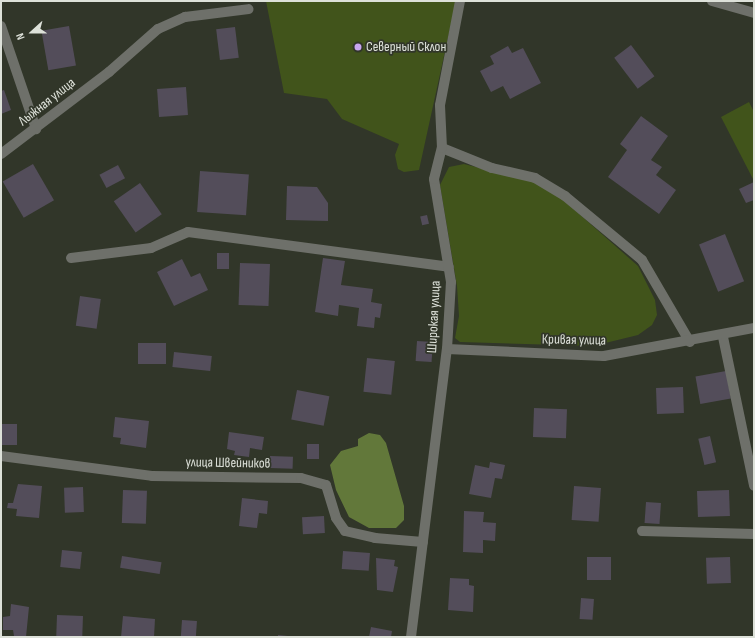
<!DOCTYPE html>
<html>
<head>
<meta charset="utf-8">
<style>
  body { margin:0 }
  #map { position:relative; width:755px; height:638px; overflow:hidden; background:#313629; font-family:"Sofia Sans Condensed",sans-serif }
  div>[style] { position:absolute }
  .green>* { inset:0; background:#41541b }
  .water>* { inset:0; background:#62783a }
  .building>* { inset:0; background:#534d5a; transform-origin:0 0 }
  .minor>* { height:10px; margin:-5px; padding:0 5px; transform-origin:5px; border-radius:5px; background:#6e706a }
  .dots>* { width:11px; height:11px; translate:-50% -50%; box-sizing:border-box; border:2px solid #313629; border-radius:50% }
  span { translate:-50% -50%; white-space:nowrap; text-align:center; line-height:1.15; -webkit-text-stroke:3.5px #313629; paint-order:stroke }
  .poi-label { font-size:14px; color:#dde1d9 }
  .left { translate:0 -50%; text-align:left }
  .street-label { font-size:14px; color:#dde1d9 }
  .frame { position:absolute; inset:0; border:2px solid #dde1d9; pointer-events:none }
  .north { position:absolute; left:12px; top:12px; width:40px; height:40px; -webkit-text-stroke:3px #313629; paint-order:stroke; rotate:249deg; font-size:11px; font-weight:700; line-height:16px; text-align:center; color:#dde1d9 }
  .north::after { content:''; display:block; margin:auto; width:14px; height:18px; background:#dde1d9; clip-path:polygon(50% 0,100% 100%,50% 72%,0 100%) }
</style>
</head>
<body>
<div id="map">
  <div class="green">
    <div style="clip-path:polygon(266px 1px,456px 1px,419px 170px,404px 172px,398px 169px,395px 155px,399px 144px,342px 119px,327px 99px,284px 93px)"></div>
    <div style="clip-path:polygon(749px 102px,754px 112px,753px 179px,721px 117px)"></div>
    <div style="clip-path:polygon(464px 164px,535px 182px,560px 197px,638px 266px,655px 300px,657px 315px,652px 325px,638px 335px,593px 346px,460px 342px,455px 338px,459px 316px,457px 286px,440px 185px,449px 167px)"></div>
  </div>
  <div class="water">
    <div style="clip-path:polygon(369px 433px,380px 435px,386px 443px,404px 506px,404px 520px,396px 528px,369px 528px,349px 517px,336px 490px,330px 465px,341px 451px,358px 446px,358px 439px)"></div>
  </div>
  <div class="building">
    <div style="left:69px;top:26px;width:40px;height:28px;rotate:80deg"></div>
    <div style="left:235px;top:27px;width:31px;height:19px;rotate:83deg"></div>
    <div style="left:631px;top:45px;width:39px;height:21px;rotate:53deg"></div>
    <div style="clip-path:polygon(508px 46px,512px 53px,523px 48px,541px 83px,510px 99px,503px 86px,491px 92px,480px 71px,494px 64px,490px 56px)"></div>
    <div style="left:186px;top:87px;width:28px;height:29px;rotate:86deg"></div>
    <div style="clip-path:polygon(4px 90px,11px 110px,1px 114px,1px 91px)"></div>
    <div style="clip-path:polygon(641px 116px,668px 136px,651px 160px,662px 167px,656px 175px,676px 190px,659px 214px,608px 177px,627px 150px,620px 144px)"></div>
    <div style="left:33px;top:164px;width:42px;height:35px;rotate:60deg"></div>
    <div style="left:118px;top:165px;width:15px;height:21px;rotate:62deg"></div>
    <div style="left:200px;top:171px;width:49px;height:41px;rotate:4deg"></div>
    <div style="clip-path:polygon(754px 182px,754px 200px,746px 203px,739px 189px)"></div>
    <div style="left:140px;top:183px;width:38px;height:32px;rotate:55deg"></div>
    <div style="clip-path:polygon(287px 186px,317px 187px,328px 203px,328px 221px,286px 220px)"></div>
    <div style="left:427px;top:215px;width:9px;height:7px;rotate:77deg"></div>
    <div style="left:725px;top:234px;width:51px;height:28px;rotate:68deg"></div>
    <div style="left:217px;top:253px;width:12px;height:16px"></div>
    <div style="clip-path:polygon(323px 258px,345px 261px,341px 285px,373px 289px,371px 302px,382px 304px,380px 318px,375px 317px,374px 328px,357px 326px,359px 308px,339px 305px,338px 316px,315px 312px)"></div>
    <div style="clip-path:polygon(182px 259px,191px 277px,200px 273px,208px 290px,174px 306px,157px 272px)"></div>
    <div style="left:240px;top:263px;width:30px;height:42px;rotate:2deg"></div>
    <div style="left:80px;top:296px;width:21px;height:30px;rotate:8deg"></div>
    <div style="left:417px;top:341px;width:16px;height:20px;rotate:4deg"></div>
    <div style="left:138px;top:343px;width:28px;height:21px"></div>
    <div style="left:174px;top:352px;width:38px;height:15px;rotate:6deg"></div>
    <div style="left:367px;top:358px;width:28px;height:34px;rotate:6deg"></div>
    <div style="left:726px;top:371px;width:28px;height:31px;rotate:80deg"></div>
    <div style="left:683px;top:387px;width:26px;height:27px;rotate:88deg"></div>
    <div style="left:297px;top:390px;width:33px;height:30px;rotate:11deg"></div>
    <div style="left:534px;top:408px;width:33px;height:29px;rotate:2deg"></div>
    <div style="clip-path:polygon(115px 417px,149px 421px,146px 448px,120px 444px,121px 438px,113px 437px)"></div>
    <div style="left:1px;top:424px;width:16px;height:21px"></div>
    <div style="clip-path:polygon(229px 432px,264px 437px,262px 450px,250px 448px,249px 457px,234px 455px,235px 451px,227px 449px)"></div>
    <div style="left:710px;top:436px;width:27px;height:12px;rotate:77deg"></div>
    <div style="left:307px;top:444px;width:12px;height:15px"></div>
    <div style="left:270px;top:456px;width:23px;height:12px;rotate:2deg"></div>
    <div style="clip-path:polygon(490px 462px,505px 465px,502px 479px,495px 478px,491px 498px,469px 494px,475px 465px,489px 468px)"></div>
    <div style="clip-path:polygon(18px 484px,42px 486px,39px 518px,16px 516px,17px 509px,7px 508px,8px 503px,13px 503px)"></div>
    <div style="left:574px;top:486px;width:27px;height:34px;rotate:4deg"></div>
    <div style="left:83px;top:487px;width:25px;height:19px;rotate:88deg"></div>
    <div style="left:123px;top:490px;width:24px;height:33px;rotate:2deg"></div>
    <div style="left:729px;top:490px;width:26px;height:32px;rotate:88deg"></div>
    <div style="clip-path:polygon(242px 498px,268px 501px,267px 514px,259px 513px,257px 528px,239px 526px)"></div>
    <div style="left:646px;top:502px;width:15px;height:21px;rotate:4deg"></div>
    <div style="clip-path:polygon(464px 511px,484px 512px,483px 522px,496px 523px,495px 541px,483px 540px,483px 553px,463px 552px)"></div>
    <div style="left:324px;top:516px;width:17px;height:22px;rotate:87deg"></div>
    <div style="left:62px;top:550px;width:20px;height:17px;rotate:6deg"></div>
    <div style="left:343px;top:551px;width:27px;height:18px;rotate:4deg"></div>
    <div style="left:122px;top:556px;width:40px;height:12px;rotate:9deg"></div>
    <div style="left:587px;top:557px;width:24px;height:23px"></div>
    <div style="left:730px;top:557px;width:26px;height:24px;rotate:88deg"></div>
    <div style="clip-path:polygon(376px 558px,395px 560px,394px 566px,398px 567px,393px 592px,377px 590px)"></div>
    <div style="clip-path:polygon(450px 578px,469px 579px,469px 585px,474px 586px,473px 612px,448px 610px)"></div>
    <div style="left:581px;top:598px;width:13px;height:21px;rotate:4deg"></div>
    <div style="clip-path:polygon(11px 604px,29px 607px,26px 637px,14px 636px,13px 630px,3px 630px,3px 617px,10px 616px)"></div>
    <div style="left:57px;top:615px;width:26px;height:22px;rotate:2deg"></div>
    <div style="clip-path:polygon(123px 616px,155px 619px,154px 637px,121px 637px)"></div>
    <div style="left:182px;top:620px;width:15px;height:17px;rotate:4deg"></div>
    <div style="clip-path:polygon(371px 627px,392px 631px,391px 637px,369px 637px)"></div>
    <div style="clip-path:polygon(278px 635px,288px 636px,288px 637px,278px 637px)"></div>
  </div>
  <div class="minor">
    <div style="left:712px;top:1px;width:44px;rotate:15.9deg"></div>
    <div style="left:1px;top:26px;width:109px;rotate:71.2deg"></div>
    <div style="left:442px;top:148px;width:54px;rotate:21.8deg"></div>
    <div style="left:492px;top:168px;width:44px;rotate:13.1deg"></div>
    <div style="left:535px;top:178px;width:35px;rotate:31deg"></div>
    <div style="left:565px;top:196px;width:100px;rotate:39.7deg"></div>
    <div style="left:642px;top:260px;width:95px;rotate:59.7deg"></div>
    <div style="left:1px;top:154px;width:136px;rotate:-37.2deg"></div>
    <div style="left:109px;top:72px;width:65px;rotate:-41.3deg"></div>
    <div style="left:158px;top:29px;width:30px;rotate:-24deg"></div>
    <div style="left:185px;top:17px;width:64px;rotate:-7.1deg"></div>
    <div style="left:71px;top:258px;width:81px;rotate:-7.1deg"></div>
    <div style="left:151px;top:248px;width:40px;rotate:-23.4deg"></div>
    <div style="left:188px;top:232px;width:263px;rotate:7.6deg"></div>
    <div style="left:723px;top:337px;width:152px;rotate:78.2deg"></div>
    <div style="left:447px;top:349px;width:157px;rotate:2.6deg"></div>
    <div style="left:604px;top:356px;width:153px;rotate:-10.6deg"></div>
    <div style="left:1px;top:456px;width:152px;rotate:7.5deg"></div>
    <div style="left:152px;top:476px;width:149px;rotate:0.8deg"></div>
    <div style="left:301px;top:478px;width:26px;rotate:16deg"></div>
    <div style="left:326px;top:485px;width:34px;rotate:73deg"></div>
    <div style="left:336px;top:518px;width:16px;rotate:55deg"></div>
    <div style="left:345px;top:531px;width:31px;rotate:13deg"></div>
    <div style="left:375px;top:538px;width:48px;rotate:4.8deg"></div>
    <div style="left:642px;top:531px;width:112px;rotate:1.5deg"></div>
    <div style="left:411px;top:637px;width:290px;rotate:-82.9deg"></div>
    <div style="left:447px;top:349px;width:67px;rotate:-86.6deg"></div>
    <div style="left:451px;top:282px;width:104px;rotate:-99.4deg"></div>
    <div style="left:434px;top:179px;width:32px;rotate:-76deg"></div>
    <div style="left:442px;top:148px;width:43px;rotate:-92.7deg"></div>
    <div style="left:440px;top:105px;width:106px;rotate:-79.1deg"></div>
  </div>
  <div class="dots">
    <div style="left:358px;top:47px;background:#c8a6ef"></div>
  </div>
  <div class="poi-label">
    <span class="left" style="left:366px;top:47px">Северный Склон</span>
  </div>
  <div class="street-label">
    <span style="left:47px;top:102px;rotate:-38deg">Лыжная улица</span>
    <span style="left:434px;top:317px;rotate:-87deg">Широкая улица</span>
    <span style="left:574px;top:340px;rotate:1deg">Кривая улица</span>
    <span style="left:228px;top:463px;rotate:1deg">улица Швейников</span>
  </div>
  <div class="frame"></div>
  <div class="north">N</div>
</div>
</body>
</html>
